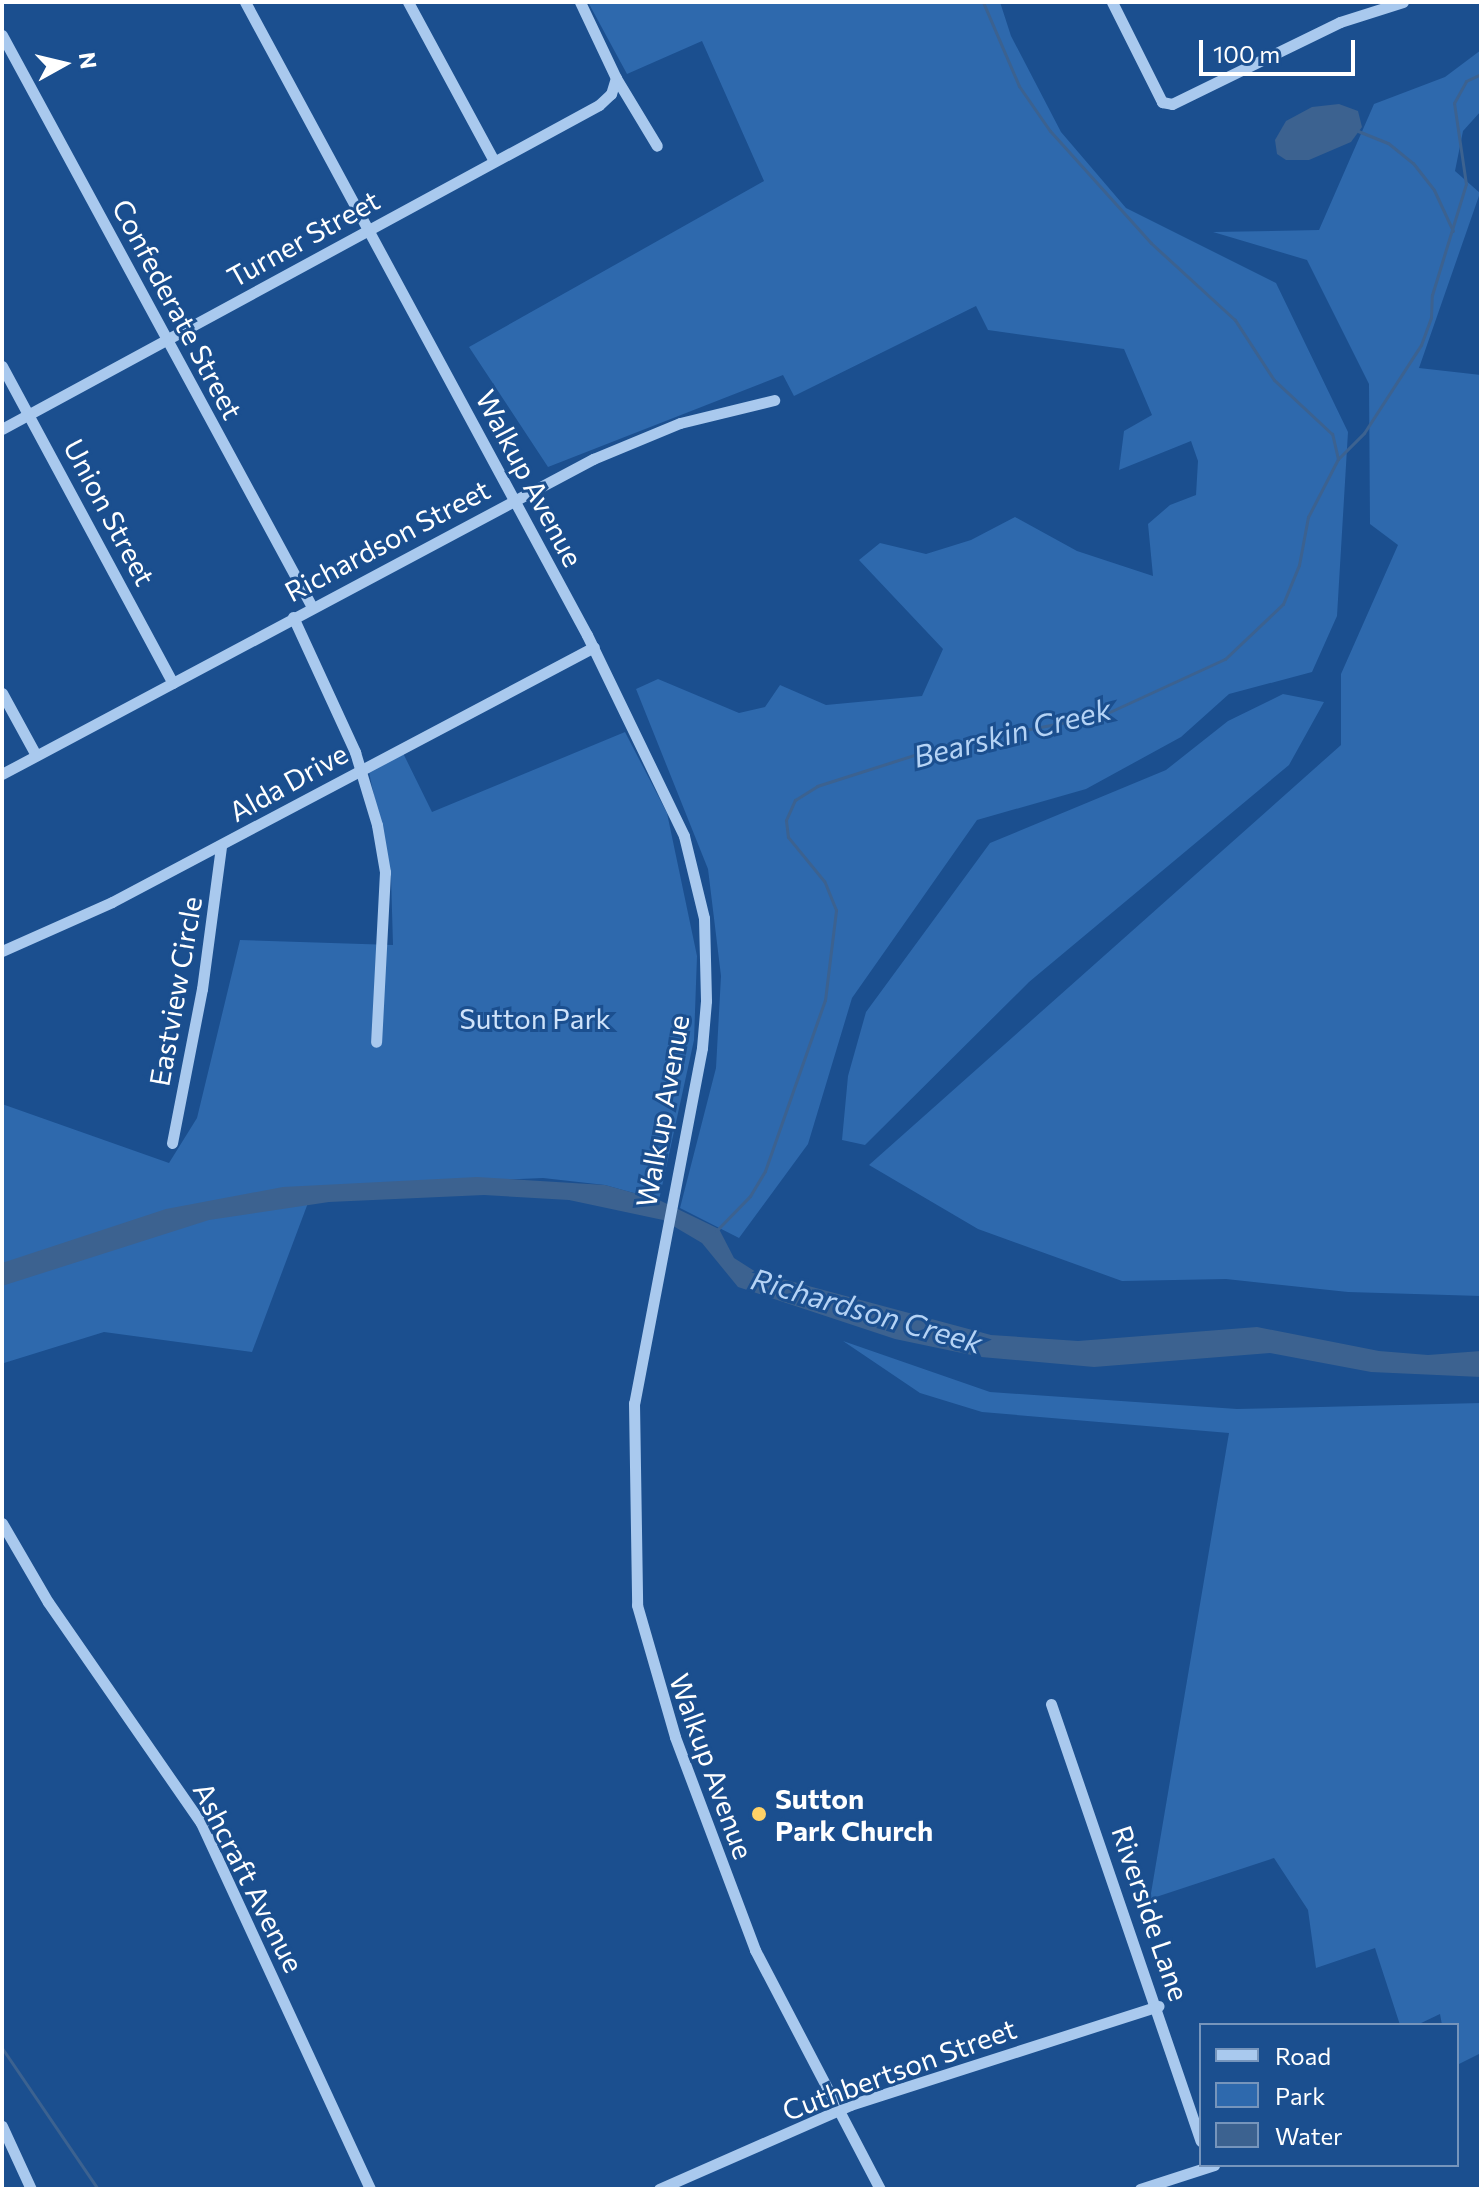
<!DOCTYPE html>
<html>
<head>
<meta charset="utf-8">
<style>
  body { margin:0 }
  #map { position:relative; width:1483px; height:2191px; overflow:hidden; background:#1b4f8f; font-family:Commissioner,sans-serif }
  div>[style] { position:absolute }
  .green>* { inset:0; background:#2e69ad }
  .water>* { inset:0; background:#3c6290 }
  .stream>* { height:3px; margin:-1.5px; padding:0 1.5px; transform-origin:1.5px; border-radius:1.5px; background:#3c6290 }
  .minor>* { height:11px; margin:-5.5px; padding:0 5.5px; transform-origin:5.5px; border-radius:5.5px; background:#a9c9ee }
  .dots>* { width:22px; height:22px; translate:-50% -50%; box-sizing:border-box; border:4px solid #1b4f8f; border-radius:50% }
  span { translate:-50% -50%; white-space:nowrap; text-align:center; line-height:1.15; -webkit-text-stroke:6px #1b4f8f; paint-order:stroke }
  .street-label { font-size:28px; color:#fff }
  .park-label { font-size:28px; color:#cfe3fa }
  .poi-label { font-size:28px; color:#fff; font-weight:700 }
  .left { translate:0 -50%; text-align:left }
  .water-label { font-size:30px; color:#b5d3f5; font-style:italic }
  .frame { position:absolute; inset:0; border:4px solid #fff; pointer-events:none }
  .legend { position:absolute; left:1199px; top:2023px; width:260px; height:144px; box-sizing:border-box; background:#1b4f8f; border:2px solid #7695bc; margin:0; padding:10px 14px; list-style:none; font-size:24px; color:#fff }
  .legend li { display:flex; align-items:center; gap:16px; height:40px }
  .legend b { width:40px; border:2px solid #7695bc }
  .north { position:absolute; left:24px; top:24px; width:80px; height:80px; -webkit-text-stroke:6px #1b4f8f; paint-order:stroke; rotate:82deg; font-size:22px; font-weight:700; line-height:32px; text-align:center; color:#fff }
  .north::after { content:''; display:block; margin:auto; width:28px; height:36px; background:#fff; clip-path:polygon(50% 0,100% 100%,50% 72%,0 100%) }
  .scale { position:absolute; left:1199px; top:40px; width:156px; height:36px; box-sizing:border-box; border:4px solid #fff; border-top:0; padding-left:10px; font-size:24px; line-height:28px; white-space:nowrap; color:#fff; -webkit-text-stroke:6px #1b4f8f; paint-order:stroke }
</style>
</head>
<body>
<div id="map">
  <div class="green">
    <div style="clip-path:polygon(588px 2px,1000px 2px,1011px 36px,1061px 132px,1126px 208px,1276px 283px,1348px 432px,1337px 616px,1312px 672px,1229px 694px,1181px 737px,1086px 789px,977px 820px,852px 998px,808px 1144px,739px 1238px,680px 1208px,716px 1068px,721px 976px,708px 869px,636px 689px,658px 679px,739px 713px,765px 707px,780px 685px,826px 705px,922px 696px,943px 649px,859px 560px,880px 543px,926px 554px,971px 540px,1015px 517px,1077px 551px,1153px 576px,1148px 524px,1170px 505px,1196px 495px,1198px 461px,1191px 441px,1119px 470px,1124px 431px,1152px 415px,1124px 349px,988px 330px,976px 306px,794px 396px,783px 375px,548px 467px,469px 347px,764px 181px,702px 41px,627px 74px)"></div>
    <div style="clip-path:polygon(1481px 50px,1481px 111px,1463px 131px,1455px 171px,1480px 193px,1419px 368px,1481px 375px,1481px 1296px,1348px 1292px,1226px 1279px,1122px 1281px,978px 1229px,869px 1165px,1341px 745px,1341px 674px,1398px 545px,1370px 524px,1369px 384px,1307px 260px,1213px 232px,1319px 230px,1374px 104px,1445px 77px)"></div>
    <div style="clip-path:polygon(1283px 694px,1324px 702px,1289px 765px,1029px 982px,865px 1145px,842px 1140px,848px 1076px,866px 1012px,990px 843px,1166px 770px,1228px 721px)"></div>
    <div style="clip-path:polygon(625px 732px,667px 813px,697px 956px,694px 1040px,659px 1200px,605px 1185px,543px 1178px,314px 1187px,252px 1352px,104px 1332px,4px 1363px,2px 1104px,169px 1163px,197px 1118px,240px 940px,393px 945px,391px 877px,369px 772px,403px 753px,432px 812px)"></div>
    <div style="clip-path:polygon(843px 1341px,990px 1392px,1237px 1409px,1481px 1403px,1481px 2053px,1457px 2065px,1457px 2025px,1442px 2025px,1440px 2014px,1417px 2025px,1400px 2025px,1375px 1948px,1316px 1968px,1308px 1910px,1274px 1858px,1150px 1899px,1229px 1433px,982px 1412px,920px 1393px)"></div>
  </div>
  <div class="water">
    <div style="clip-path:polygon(1339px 104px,1358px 111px,1362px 127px,1351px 142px,1309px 160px,1286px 160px,1277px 154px,1275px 140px,1286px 121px,1312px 107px)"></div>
    <div style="clip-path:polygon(477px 1177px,605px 1185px,659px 1200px,719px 1229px,734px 1258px,756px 1272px,991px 1335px,1078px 1341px,1257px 1327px,1379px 1351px,1428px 1355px,1481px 1351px,1481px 1377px,1371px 1372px,1270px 1353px,1094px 1367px,981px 1357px,895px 1339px,738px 1287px,702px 1243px,663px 1220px,569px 1200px,484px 1195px,329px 1202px,209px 1220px,2px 1286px,2px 1263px,166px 1209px,283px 1187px)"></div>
  </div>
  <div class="stream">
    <div style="left:1358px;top:131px;width:32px;rotate:22deg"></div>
    <div style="left:1388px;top:143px;width:32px;rotate:39deg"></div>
    <div style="left:1413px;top:163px;width:34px;rotate:52deg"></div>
    <div style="left:1434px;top:190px;width:45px;rotate:65.1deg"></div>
    <div style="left:1338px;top:459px;width:37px;rotate:-45deg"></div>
    <div style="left:1364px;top:433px;width:105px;rotate:-57.1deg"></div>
    <div style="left:1421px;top:345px;width:29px;rotate:-70deg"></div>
    <div style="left:1431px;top:318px;width:23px;rotate:-88deg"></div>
    <div style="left:1432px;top:295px;width:116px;rotate:-73deg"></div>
    <div style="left:1466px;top:184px;width:82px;rotate:-98.4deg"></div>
    <div style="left:1454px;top:103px;width:25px;rotate:-61deg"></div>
    <div style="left:1466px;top:81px;width:17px;rotate:-25deg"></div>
    <div style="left:716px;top:1231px;width:49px;rotate:-45.8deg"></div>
    <div style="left:750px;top:1196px;width:29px;rotate:-59deg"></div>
    <div style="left:765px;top:1171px;width:181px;rotate:-70.7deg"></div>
    <div style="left:825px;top:1000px;width:91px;rotate:-83deg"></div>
    <div style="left:836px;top:910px;width:31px;rotate:-112deg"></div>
    <div style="left:824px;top:881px;width:57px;rotate:-129.3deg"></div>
    <div style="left:788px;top:837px;width:17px;rotate:-97deg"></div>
    <div style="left:786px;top:820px;width:22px;rotate:-66deg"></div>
    <div style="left:795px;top:800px;width:26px;rotate:-32deg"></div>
    <div style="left:817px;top:786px;width:131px;rotate:-17.7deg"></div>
    <div style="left:942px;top:746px;width:164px;rotate:-10.9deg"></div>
    <div style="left:1103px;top:715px;width:134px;rotate:-24.7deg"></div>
    <div style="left:1225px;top:659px;width:80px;rotate:-43.5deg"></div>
    <div style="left:1283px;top:604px;width:42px;rotate:-67.7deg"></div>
    <div style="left:1299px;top:565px;width:49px;rotate:-79.4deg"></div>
    <div style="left:1308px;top:517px;width:65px;rotate:-62.7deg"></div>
    <div style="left:1338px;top:459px;width:26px;rotate:-103deg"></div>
    <div style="left:1332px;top:434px;width:79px;rotate:-137deg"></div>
    <div style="left:1274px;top:380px;width:72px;rotate:-123deg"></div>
    <div style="left:1235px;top:320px;width:114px;rotate:-137.5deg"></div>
    <div style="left:1151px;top:243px;width:151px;rotate:-132deg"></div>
    <div style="left:1050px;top:131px;width:55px;rotate:-124.6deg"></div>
    <div style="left:1019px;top:86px;width:91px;rotate:-113.2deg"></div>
    <div style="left:2px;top:2048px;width:171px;rotate:55.8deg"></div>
  </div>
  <div class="minor">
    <div style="left:245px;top:2px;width:719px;rotate:61.62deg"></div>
    <div style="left:587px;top:635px;width:223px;rotate:64.2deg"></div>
    <div style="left:684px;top:836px;width:84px;rotate:76.3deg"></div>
    <div style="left:704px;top:918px;width:83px;rotate:88.6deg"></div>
    <div style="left:706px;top:1001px;width:47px;rotate:94.9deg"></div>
    <div style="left:702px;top:1048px;width:361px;rotate:100.8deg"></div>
    <div style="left:634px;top:1403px;width:202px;rotate:89.1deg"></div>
    <div style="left:637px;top:1605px;width:137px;rotate:73.9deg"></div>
    <div style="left:675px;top:1737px;width:228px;rotate:69.4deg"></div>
    <div style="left:755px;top:1950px;width:270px;rotate:62.4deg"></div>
    <div style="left:408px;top:2px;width:179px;rotate:61.6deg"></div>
    <div style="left:580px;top:2px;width:84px;rotate:64.7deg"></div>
    <div style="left:616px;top:78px;width:79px;rotate:58.9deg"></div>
    <div style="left:1112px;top:2px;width:112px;rotate:63.4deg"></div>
    <div style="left:1162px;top:102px;width:10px;rotate:11deg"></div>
    <div style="left:1172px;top:104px;width:187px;rotate:-26deg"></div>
    <div style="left:1340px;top:22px;width:66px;rotate:-17.6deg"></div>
    <div style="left:2px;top:35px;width:651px;rotate:61.54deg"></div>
    <div style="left:2px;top:366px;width:360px;rotate:61.7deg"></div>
    <div style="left:2px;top:429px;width:679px;rotate:-28.49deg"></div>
    <div style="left:599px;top:105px;width:16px;rotate:-43deg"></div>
    <div style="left:611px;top:94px;width:17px;rotate:-73deg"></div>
    <div style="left:293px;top:617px;width:149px;rotate:65.3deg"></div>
    <div style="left:355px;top:752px;width:76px;rotate:73.2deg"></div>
    <div style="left:377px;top:825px;width:48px;rotate:80.3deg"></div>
    <div style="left:385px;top:872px;width:170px;rotate:93deg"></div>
    <div style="left:2px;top:693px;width:71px;rotate:61.3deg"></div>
    <div style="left:2px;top:774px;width:670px;rotate:-28.06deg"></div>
    <div style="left:593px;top:459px;width:94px;rotate:-22.5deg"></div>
    <div style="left:680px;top:423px;width:97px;rotate:-13.7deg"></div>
    <div style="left:2px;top:951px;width:120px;rotate:-24deg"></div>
    <div style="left:112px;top:902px;width:545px;rotate:-27.88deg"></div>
    <div style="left:172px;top:1143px;width:157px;rotate:-79deg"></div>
    <div style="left:202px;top:989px;width:143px;rotate:-82.4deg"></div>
    <div style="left:2px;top:1523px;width:91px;rotate:59.8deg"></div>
    <div style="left:48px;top:1602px;width:269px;rotate:55.3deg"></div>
    <div style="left:201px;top:1823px;width:403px;rotate:65.2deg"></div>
    <div style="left:1051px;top:1704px;width:462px;rotate:71.1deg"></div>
    <div style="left:2px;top:2126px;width:69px;rotate:65.3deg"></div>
    <div style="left:659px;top:2189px;width:209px;rotate:-23.7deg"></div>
    <div style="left:850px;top:2105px;width:324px;rotate:-17.8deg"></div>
    <div style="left:1140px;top:2189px;width:78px;rotate:-18deg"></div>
  </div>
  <div class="dots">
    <div style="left:759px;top:1814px;background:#ffd166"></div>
  </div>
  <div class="street-label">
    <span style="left:303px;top:238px;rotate:-29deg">Turner Street</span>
    <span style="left:178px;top:309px;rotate:62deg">Confederate Street</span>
    <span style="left:530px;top:478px;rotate:62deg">Walkup Avenue</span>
    <span style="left:110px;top:512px;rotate:62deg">Union Street</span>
    <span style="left:387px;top:540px;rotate:-28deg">Richardson Street</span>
    <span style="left:288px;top:782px;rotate:-29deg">Alda Drive</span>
    <span style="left:175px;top:991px;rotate:-80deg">Eastview Circle</span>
    <span style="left:662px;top:1111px;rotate:-80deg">Walkup Avenue</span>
    <span style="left:712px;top:1766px;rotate:70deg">Walkup Avenue</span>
    <span style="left:249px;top:1877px;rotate:63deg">Ashcraft Avenue</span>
    <span style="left:1151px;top:1913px;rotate:71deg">Riverside Lane</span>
    <span style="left:899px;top:2069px;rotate:-20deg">Cuthbertson Street</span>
  </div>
  <div class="park-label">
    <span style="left:535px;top:1018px">Sutton Park</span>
  </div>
  <div class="poi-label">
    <span class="left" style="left:775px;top:1814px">Sutton<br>Park Church</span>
  </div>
  <div class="water-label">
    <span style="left:1012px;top:732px;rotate:-14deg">Bearskin Creek</span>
    <span style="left:867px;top:1310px;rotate:16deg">Richardson Creek</span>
  </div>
  <div class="frame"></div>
  <ul class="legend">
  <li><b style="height:10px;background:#a9c9ee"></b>Road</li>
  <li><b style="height:22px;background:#2e69ad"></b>Park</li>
  <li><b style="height:22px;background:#3c6290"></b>Water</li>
  </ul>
  <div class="north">N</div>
  <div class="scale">100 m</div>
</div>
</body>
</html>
